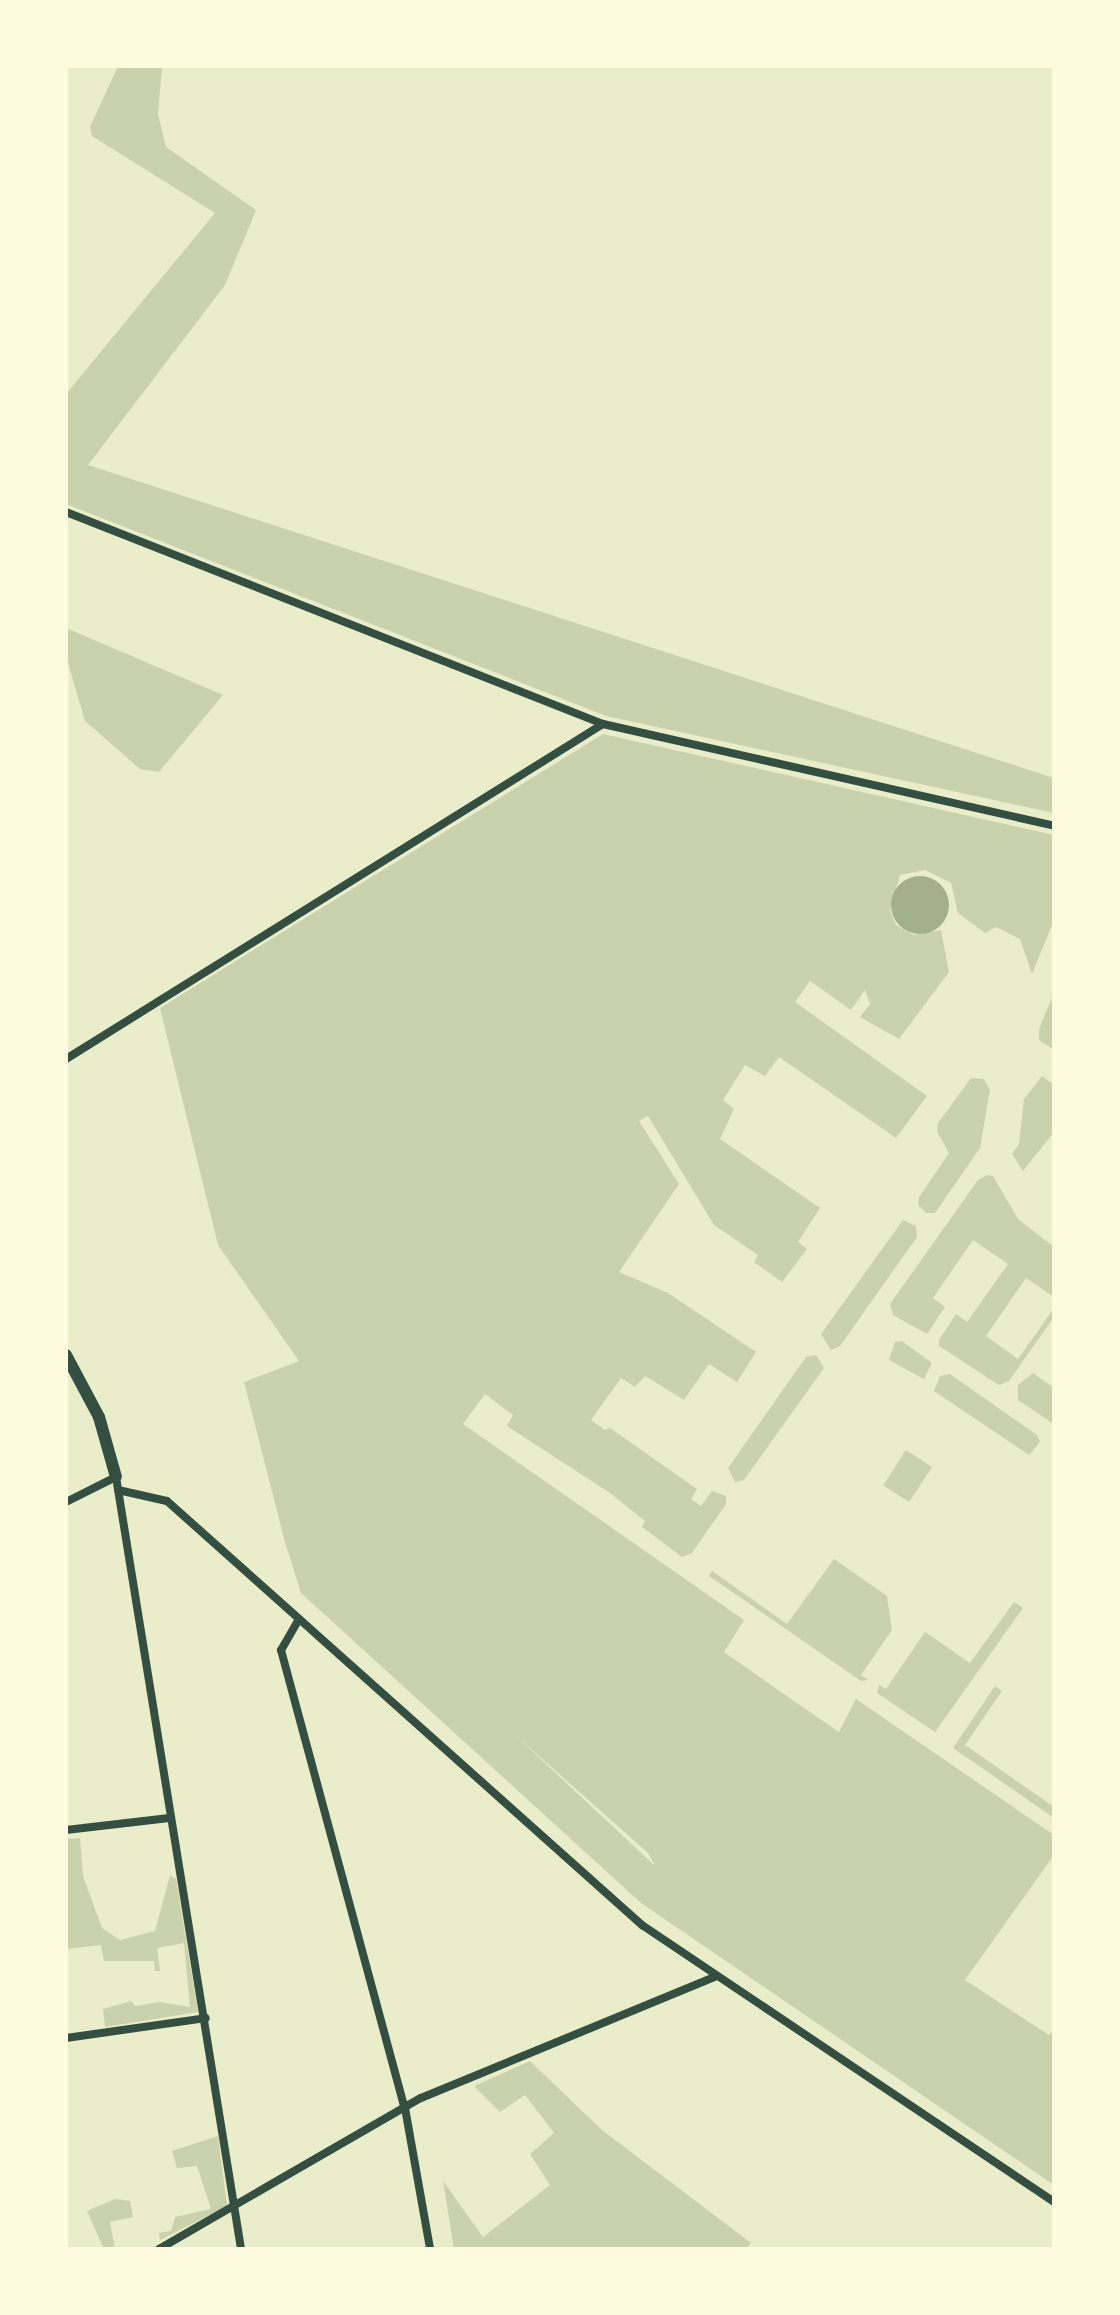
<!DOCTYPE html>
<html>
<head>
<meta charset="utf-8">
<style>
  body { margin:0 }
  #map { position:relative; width:1120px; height:2315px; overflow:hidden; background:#e9edc9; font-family:"Source Sans 3",sans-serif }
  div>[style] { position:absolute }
  .green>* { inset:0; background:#cad2ad; transform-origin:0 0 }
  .water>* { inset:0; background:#a3b18a }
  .round { border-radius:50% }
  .minor>* { height:8px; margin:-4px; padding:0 4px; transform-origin:4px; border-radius:4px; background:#344e41 }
  .tertiary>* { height:12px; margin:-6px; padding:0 6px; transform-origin:6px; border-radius:6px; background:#344e41 }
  span { translate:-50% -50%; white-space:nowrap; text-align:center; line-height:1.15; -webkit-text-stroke:7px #fefae0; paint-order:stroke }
  .frame { position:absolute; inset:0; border:68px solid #fefae0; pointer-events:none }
</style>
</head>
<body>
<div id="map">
  <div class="green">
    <div style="clip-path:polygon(118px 66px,162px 66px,158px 114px,166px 147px,256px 210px,225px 285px,88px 465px,1054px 778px,1054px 813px,606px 716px,66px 504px,66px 394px,215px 213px,92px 136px,90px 127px)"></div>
    <div style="clip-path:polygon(66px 628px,223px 695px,159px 772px,140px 769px,85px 721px,66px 656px)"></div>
    <div style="clip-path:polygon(evenodd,603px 734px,1054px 835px,1054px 920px,1032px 974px,1020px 939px,996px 927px,985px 933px,958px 913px,951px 883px,925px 870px,900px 875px,890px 911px,896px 925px,914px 935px,941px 930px,949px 972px,899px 1039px,860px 1017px,870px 1004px,865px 990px,851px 1010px,810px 981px,795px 1002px,927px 1096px,896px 1138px,779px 1057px,765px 1076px,745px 1065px,723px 1100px,734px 1109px,720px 1139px,820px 1208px,798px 1242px,807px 1249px,782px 1282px,754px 1262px,758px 1255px,714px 1225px,648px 1116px,639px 1121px,679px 1184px,619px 1272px,668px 1293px,756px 1352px,737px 1382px,709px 1364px,684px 1400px,645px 1376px,635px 1387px,621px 1378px,591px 1420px,605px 1430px,610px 1428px,697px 1489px,691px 1499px,701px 1506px,712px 1491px,726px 1496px,726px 1504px,692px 1553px,682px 1557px,642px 1527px,645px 1521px,610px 1493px,507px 1426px,513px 1415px,485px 1394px,463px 1424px,744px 1620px,724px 1652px,781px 1692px,839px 1732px,856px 1699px,1054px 1835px,1054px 1855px,965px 1980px,1049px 2035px,1054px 2029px,1054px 2185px,641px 1903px,301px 1593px,285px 1542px,244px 1382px,299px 1361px,218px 1245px,160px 1008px,603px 734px,514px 1734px,648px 1853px,654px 1864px,653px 1864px,514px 1734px)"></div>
    <div style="clip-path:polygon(1054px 993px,1054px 1048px,1053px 1049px,1039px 1040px,1039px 1029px)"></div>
    <div style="clip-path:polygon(1042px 1076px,1054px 1085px,1054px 1132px,1023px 1171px,1012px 1154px,1019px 1144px,1024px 1099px)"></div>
    <div style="clip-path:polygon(971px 1078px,984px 1079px,990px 1090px,980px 1148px,935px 1213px,926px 1213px,918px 1205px,919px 1197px,949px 1153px,937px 1131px,938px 1123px)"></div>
    <div style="clip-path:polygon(987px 1175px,993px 1176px,1018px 1219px,1054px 1247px,1054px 1297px,1026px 1278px,986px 1336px,1018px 1359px,1054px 1308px,1054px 1317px,1009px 1381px,999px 1385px,939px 1346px,939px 1340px,956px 1314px,967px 1322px,1008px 1264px,973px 1240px,933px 1298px,945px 1307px,927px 1334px,893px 1315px,890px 1304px,978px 1180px)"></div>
    <div style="clip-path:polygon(903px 1220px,916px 1226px,917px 1237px,840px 1346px,831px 1350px,821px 1334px)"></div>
    <div style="clip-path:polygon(902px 1341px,932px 1363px,924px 1379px,889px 1360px,895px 1342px)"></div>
    <div style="clip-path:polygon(816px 1355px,824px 1368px,744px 1480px,735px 1482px,728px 1468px,806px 1357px)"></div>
    <div style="clip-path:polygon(1033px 1373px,1051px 1386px,1054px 1383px,1054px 1424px,1018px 1400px,1018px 1385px)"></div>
    <div style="clip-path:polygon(950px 1374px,1037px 1435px,1040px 1442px,1029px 1455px,934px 1391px,940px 1376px)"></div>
    <div style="left:906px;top:1450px;width:31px;height:42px;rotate:33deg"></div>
    <div style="clip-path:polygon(834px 1559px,887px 1596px,892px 1630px,861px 1675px,868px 1680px,861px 1681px,709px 1576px,712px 1571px,787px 1624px)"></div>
    <div style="clip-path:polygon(1014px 1602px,1023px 1608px,935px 1732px,877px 1693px,879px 1685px,886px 1689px,925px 1632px,970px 1663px)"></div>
    <div style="clip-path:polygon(995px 1686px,1002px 1691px,965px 1745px,1054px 1807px,1054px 1818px,953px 1748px)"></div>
    <div style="clip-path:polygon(80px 1838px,83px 1876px,102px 1928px,120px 1940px,155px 1931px,170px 1875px,176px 1879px,198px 2012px,105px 2027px,103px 2009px,131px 2001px,135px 2006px,159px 2002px,190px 2007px,184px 1943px,157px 1948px,160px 1971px,155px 1971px,154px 1961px,104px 1961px,101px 1945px,66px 1949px,66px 1839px)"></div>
    <div style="clip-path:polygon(530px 2061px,602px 2130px,751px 2243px,746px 2249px,454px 2249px,443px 2181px,483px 2237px,550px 2185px,530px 2154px,554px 2133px,525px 2095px,500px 2112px,474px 2086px)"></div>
    <div style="clip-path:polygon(218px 2136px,227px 2206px,160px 2240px,159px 2233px,171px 2231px,175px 2217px,211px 2209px,197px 2166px,177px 2168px,172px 2151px)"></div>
    <div style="clip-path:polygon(115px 2199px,130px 2201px,133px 2217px,110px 2222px,115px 2249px,104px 2249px,87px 2211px)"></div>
  </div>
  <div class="water">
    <div class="round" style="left:891px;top:876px;width:58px;height:58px"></div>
  </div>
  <div class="minor">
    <div style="left:66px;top:512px;width:577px;rotate:21.54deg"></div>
    <div style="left:603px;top:724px;width:462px;rotate:12.7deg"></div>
    <div style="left:66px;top:1059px;width:633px;rotate:-31.96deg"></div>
    <div style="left:118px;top:1490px;width:50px;rotate:12.7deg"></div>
    <div style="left:167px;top:1501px;width:637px;rotate:41.75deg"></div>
    <div style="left:642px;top:1925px;width:496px;rotate:33.9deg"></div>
    <div style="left:66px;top:1502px;width:56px;rotate:-26.6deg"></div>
    <div style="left:116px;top:1477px;width:782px;rotate:80.8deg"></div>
    <div style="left:299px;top:1619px;width:36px;rotate:120deg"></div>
    <div style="left:281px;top:1650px;width:474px;rotate:74.9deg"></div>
    <div style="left:405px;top:2108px;width:143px;rotate:79.9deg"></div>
    <div style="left:66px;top:1830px;width:104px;rotate:-6.6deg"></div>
    <div style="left:66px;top:2038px;width:141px;rotate:-8.1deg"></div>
    <div style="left:159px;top:2249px;width:302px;rotate:-30deg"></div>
    <div style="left:421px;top:2098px;width:318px;rotate:-22.4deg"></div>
  </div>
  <div class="tertiary">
    <div style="left:66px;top:1355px;width:70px;rotate:62deg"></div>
    <div style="left:99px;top:1417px;width:62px;rotate:74.2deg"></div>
  </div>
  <div class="frame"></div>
</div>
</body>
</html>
